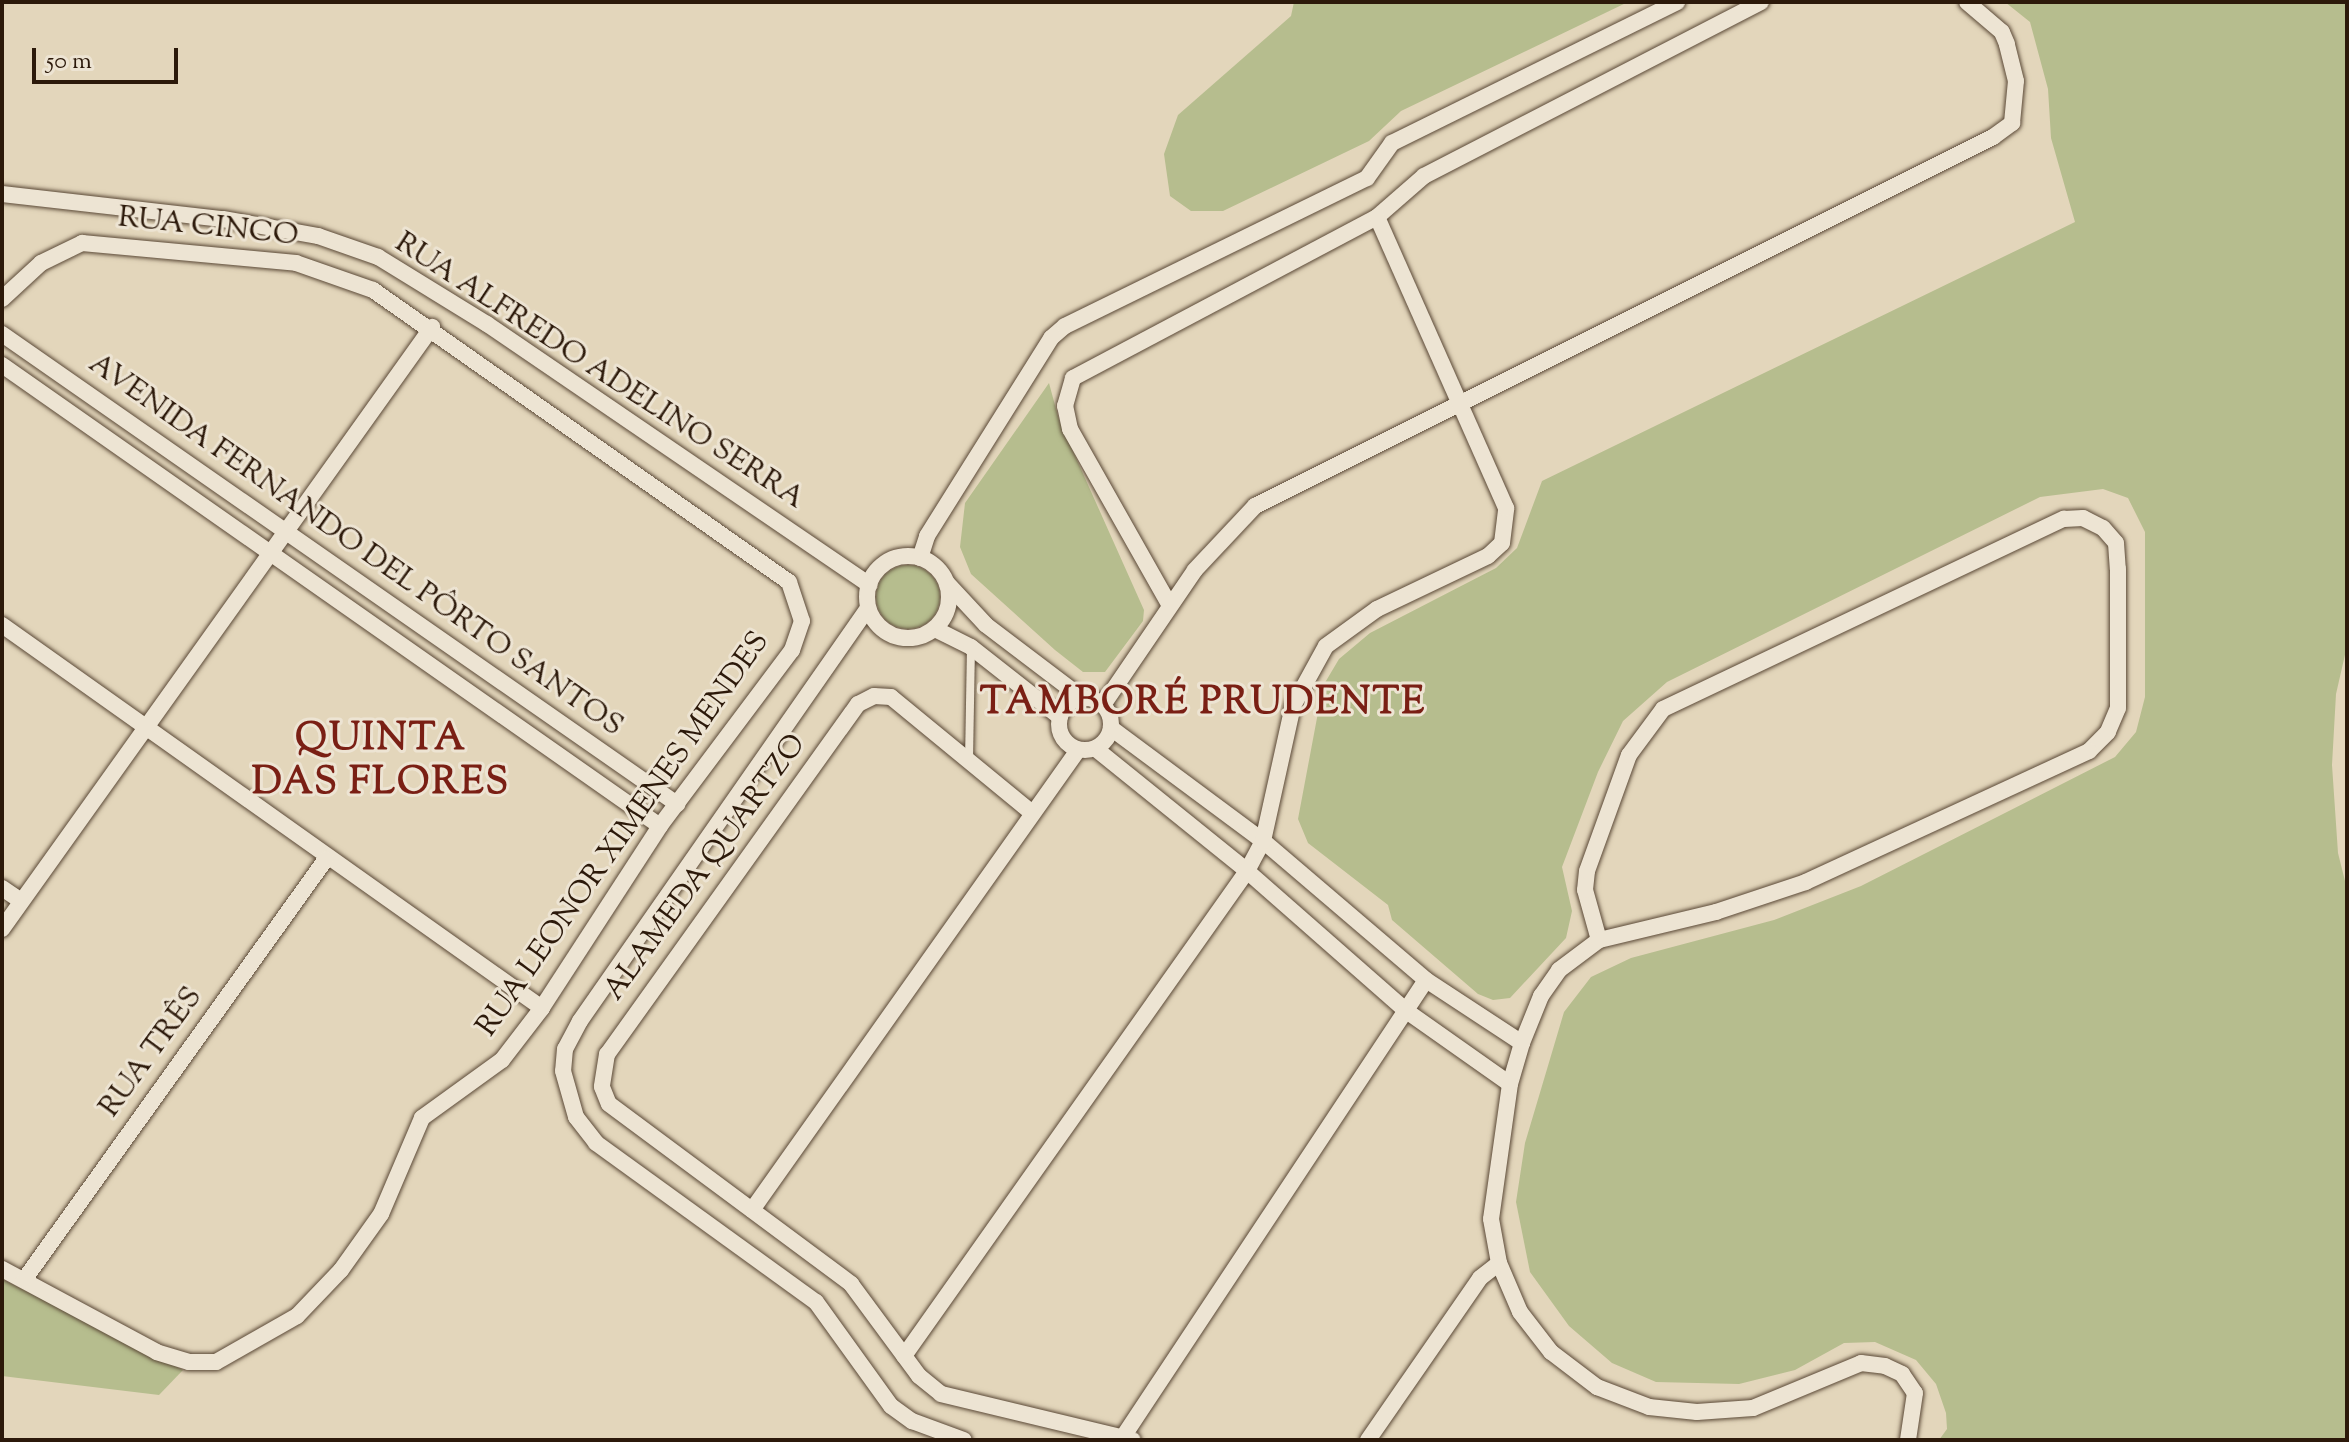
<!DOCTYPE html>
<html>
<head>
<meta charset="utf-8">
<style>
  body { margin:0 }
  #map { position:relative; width:2349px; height:1442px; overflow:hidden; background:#e3d6bb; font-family:"Sorts Mill Goudy",serif }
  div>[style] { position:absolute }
  .green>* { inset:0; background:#b6bd8e }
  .round { border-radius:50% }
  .roads { filter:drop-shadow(0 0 2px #5a4836) drop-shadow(0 0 2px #5a4836) }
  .lane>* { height:8px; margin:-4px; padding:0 4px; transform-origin:4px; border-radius:4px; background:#ede4d3 }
  .street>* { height:16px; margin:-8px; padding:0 8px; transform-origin:8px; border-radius:8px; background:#ede4d3 }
  .street>.ring { margin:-8px; padding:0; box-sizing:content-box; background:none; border:16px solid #ede4d3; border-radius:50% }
  span { translate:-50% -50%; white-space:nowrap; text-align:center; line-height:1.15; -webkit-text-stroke:6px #ede4d3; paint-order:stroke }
  .street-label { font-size:30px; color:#2c190a }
  .district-label { font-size:38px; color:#7a1f14; font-weight:700; letter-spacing:2px }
  .frame { position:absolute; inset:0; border:4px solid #2c190a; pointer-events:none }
  .scale { position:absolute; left:32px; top:48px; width:146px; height:36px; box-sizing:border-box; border:4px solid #2c190a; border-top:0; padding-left:10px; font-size:24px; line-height:28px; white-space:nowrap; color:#2c190a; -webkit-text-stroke:6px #ede4d3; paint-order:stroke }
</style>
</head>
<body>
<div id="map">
  <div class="green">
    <div style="clip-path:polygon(1294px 2px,1628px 2px,1401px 111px,1369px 141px,1223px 211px,1191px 211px,1170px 196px,1164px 154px,1178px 115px,1291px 16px)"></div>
    <div style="clip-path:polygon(2005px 2px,2347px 2px,2347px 646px,2336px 694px,2332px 765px,2338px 853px,2347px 889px,2347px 1440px,1939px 1440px,1947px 1429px,1946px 1413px,1936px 1384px,1916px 1360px,1875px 1342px,1844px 1343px,1795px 1370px,1739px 1384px,1656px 1382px,1612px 1363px,1569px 1326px,1530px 1272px,1516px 1202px,1525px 1143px,1564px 1012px,1591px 977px,1631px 958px,1774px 920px,1861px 886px,2115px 757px,2136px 732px,2145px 697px,2145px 532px,2128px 498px,2103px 489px,2040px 497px,1667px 682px,1623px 721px,1598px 772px,1562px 867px,1572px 911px,1566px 938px,1510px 998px,1493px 1000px,1478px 994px,1392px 920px,1388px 905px,1308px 843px,1298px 819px,1323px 686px,1339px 659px,1370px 633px,1496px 568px,1517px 548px,1542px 481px,2075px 222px,2051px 138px,2048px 89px,2030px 22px)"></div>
    <div style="clip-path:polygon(1049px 383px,1059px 420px,1144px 610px,1143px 621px,1105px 672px,1083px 672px,1055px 650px,971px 574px,960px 547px,965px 503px)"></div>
    <div class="round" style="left:876px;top:565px;width:64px;height:64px"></div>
    <div style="clip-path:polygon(2px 1279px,183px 1370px,159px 1395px,2px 1376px)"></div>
  </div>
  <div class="roads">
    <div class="lane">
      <div style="left:969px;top:761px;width:113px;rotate:-89deg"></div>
    </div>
    <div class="street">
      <div style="left:2px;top:194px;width:222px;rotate:6.5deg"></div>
      <div style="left:223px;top:219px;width:97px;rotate:10.1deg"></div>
      <div style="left:318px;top:236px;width:64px;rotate:19.3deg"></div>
      <div style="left:378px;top:257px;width:128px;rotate:31.6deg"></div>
      <div style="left:487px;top:324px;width:463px;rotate:34.3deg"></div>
      <div style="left:2px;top:299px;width:53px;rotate:-42.7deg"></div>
      <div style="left:41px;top:263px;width:46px;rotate:-26deg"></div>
      <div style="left:82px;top:243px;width:215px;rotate:5.3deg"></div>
      <div style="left:296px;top:263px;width:82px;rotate:19.3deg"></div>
      <div style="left:373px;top:290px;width:508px;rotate:35.07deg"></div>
      <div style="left:789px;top:582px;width:41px;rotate:71.6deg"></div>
      <div style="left:802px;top:621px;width:31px;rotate:109deg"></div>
      <div style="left:792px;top:650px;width:220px;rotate:126.9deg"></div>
      <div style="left:660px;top:826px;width:217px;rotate:123deg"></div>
      <div style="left:542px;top:1008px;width:66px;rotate:127.6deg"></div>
      <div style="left:502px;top:1060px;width:99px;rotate:144.1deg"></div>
      <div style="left:422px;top:1118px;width:104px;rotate:113.1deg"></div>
      <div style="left:381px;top:1214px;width:69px;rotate:125.5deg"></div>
      <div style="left:341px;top:1270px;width:64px;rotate:133.7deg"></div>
      <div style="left:297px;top:1316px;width:93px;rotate:150.4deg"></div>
      <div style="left:216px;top:1362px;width:27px;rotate:180deg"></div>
      <div style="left:189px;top:1362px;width:34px;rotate:-163deg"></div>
      <div style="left:157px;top:1352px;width:176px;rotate:-151.8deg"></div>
      <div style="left:2px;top:334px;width:823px;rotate:34.85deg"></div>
      <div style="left:2px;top:365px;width:803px;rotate:35.02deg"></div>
      <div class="ring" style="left:867px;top:556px;width:66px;height:66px"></div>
      <div style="left:920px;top:558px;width:23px;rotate:-72deg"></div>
      <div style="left:927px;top:536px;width:234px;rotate:-57.9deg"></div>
      <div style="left:1051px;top:338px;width:18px;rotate:-41deg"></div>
      <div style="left:1065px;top:326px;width:336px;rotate:-26.1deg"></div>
      <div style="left:1367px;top:178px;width:43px;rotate:-54.5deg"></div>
      <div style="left:1392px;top:143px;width:318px;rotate:-26.3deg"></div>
      <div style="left:947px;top:583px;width:57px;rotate:47.1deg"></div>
      <div style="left:986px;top:625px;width:121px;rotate:37.2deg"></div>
      <div style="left:1169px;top:604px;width:201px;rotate:-119.5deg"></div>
      <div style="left:1070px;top:429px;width:24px;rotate:-102deg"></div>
      <div style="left:1065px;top:406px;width:29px;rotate:-74deg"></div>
      <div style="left:1073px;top:378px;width:344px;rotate:-27.9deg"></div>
      <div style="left:1377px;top:217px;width:62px;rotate:-41.1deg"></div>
      <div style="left:1424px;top:176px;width:379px;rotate:-27.3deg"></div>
      <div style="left:868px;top:608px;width:504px;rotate:124.89deg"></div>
      <div style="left:580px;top:1021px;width:32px;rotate:118deg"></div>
      <div style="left:565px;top:1049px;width:22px;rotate:95deg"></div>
      <div style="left:563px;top:1071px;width:48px;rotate:74.2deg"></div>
      <div style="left:576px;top:1117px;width:33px;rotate:52deg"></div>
      <div style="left:596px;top:1143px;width:271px;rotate:35.9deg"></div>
      <div style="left:816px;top:1302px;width:128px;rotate:54.2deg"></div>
      <div style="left:891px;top:1406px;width:26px;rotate:36deg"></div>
      <div style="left:912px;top:1421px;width:55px;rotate:20.1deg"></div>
      <div style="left:2px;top:625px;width:662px;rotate:35.35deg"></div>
      <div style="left:935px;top:629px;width:40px;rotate:26.6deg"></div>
      <div style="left:971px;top:647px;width:113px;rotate:38.2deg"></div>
      <div class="ring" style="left:1059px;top:698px;width:36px;height:36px"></div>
      <div style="left:1103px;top:705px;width:163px;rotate:-55.7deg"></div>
      <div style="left:1195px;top:570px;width:88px;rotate:-46.8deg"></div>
      <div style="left:1255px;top:506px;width:825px;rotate:-26.57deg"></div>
      <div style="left:1993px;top:137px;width:24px;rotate:-36deg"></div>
      <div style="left:2012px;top:123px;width:42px;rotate:-84.6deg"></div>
      <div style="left:2016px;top:81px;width:38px;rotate:-104deg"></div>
      <div style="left:2007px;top:44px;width:13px;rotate:-113deg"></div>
      <div style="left:2002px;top:32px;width:46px;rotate:-139.4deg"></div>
      <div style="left:1096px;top:749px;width:194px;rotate:38.9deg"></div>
      <div style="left:1247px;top:871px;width:210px;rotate:41.3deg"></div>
      <div style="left:1405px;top:1010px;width:128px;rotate:35.2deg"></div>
      <div style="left:1510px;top:1084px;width:43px;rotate:-73.7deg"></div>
      <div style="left:1522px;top:1043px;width:115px;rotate:-146.7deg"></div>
      <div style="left:1426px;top:980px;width:214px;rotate:-139.5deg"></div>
      <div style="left:1263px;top:841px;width:189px;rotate:-143.4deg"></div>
      <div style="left:1031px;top:812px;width:181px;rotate:-140.6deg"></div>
      <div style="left:891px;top:697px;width:17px;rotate:-177deg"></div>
      <div style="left:874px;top:696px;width:18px;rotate:153deg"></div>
      <div style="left:858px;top:704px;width:431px;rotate:125.6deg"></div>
      <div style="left:607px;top:1054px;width:33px;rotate:99deg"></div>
      <div style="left:602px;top:1087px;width:18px;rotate:68deg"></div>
      <div style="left:609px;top:1104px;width:302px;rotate:36.6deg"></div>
      <div style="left:851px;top:1284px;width:114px;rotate:53.5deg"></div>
      <div style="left:919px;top:1376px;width:28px;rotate:39deg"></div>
      <div style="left:941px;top:1394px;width:197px;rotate:13.5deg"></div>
      <div style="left:2px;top:888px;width:23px;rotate:34deg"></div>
      <div style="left:2px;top:929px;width:740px;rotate:-54.46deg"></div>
      <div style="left:1522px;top:1043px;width:51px;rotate:-68deg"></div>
      <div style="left:1541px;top:996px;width:32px;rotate:-55deg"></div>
      <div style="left:1559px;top:970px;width:50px;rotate:-36.9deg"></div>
      <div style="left:1599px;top:940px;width:52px;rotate:-105.6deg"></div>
      <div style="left:1585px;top:890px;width:19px;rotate:-84deg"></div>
      <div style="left:1587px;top:871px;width:123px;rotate:-70.1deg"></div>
      <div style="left:1629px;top:755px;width:57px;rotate:-53.5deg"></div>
      <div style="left:1663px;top:709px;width:444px;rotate:-25.4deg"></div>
      <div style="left:2064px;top:519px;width:19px;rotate:-3deg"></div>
      <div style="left:2083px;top:518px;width:22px;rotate:27deg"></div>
      <div style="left:2103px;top:528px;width:20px;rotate:49deg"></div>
      <div style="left:2116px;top:543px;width:26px;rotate:86deg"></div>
      <div style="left:2118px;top:569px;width:139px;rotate:90deg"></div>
      <div style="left:2118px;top:708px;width:26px;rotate:113deg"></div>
      <div style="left:2108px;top:732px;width:27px;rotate:135deg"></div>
      <div style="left:2089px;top:751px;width:312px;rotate:155.2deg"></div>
      <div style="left:1806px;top:882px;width:95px;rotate:161.6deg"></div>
      <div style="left:1716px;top:912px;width:120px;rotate:166.5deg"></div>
      <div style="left:1510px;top:1084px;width:136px;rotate:98deg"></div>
      <div style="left:1491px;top:1219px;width:45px;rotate:79.7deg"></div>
      <div style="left:1499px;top:1263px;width:53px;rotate:66.8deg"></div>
      <div style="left:1520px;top:1312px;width:51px;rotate:52.2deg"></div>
      <div style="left:1551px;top:1352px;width:58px;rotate:37.3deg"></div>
      <div style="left:1597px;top:1387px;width:56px;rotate:21deg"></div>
      <div style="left:1649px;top:1407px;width:48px;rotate:5.9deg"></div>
      <div style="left:1697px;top:1412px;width:56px;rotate:-4.1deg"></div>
      <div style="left:1753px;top:1408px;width:117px;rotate:-22.6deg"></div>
      <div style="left:1861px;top:1363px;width:24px;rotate:7deg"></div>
      <div style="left:1885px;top:1366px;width:19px;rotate:25deg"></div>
      <div style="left:1902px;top:1374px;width:23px;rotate:56deg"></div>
      <div style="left:1915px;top:1393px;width:48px;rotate:98.5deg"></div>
      <div style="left:752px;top:1210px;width:564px;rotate:-54.67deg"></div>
      <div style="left:24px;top:1280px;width:518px;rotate:-54.35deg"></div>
      <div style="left:904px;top:1356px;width:594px;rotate:-54.73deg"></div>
      <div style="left:1247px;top:871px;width:34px;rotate:-62deg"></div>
      <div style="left:1263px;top:841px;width:138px;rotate:-77.5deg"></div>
      <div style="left:1293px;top:706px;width:68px;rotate:-61.2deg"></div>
      <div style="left:1326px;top:646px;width:63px;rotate:-36deg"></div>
      <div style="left:1377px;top:609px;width:123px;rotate:-25.5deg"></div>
      <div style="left:1488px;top:556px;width:19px;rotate:-43deg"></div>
      <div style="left:1502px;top:543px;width:35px;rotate:-83deg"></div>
      <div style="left:1506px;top:508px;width:318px;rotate:-113.9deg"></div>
      <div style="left:1123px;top:1437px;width:548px;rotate:-56.45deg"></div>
      <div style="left:1368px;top:1440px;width:197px;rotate:-55.3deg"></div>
      <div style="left:1480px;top:1278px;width:24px;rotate:-38deg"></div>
    </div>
  </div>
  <div class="street-label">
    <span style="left:208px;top:228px;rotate:6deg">RUA CINCO</span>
    <span style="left:599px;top:372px;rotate:33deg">RUA ALFREDO ADELINO SERRA</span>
    <span style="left:355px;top:546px;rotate:35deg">AVENIDA FERNANDO DEL PÔRTO SANTOS</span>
    <span style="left:624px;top:835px;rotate:-55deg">RUA LEONOR XIMENES MENDES</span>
    <span style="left:706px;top:868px;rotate:-54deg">ALAMEDA QUARTZO</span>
    <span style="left:152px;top:1053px;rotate:-54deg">RUA TRÊS</span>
  </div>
  <div class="district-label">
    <span style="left:1203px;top:705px">TAMBORÉ PRUDENTE</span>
    <span style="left:381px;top:763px">QUINTA<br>DAS FLORES</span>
  </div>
  <div class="frame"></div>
  <div class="scale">50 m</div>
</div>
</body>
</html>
